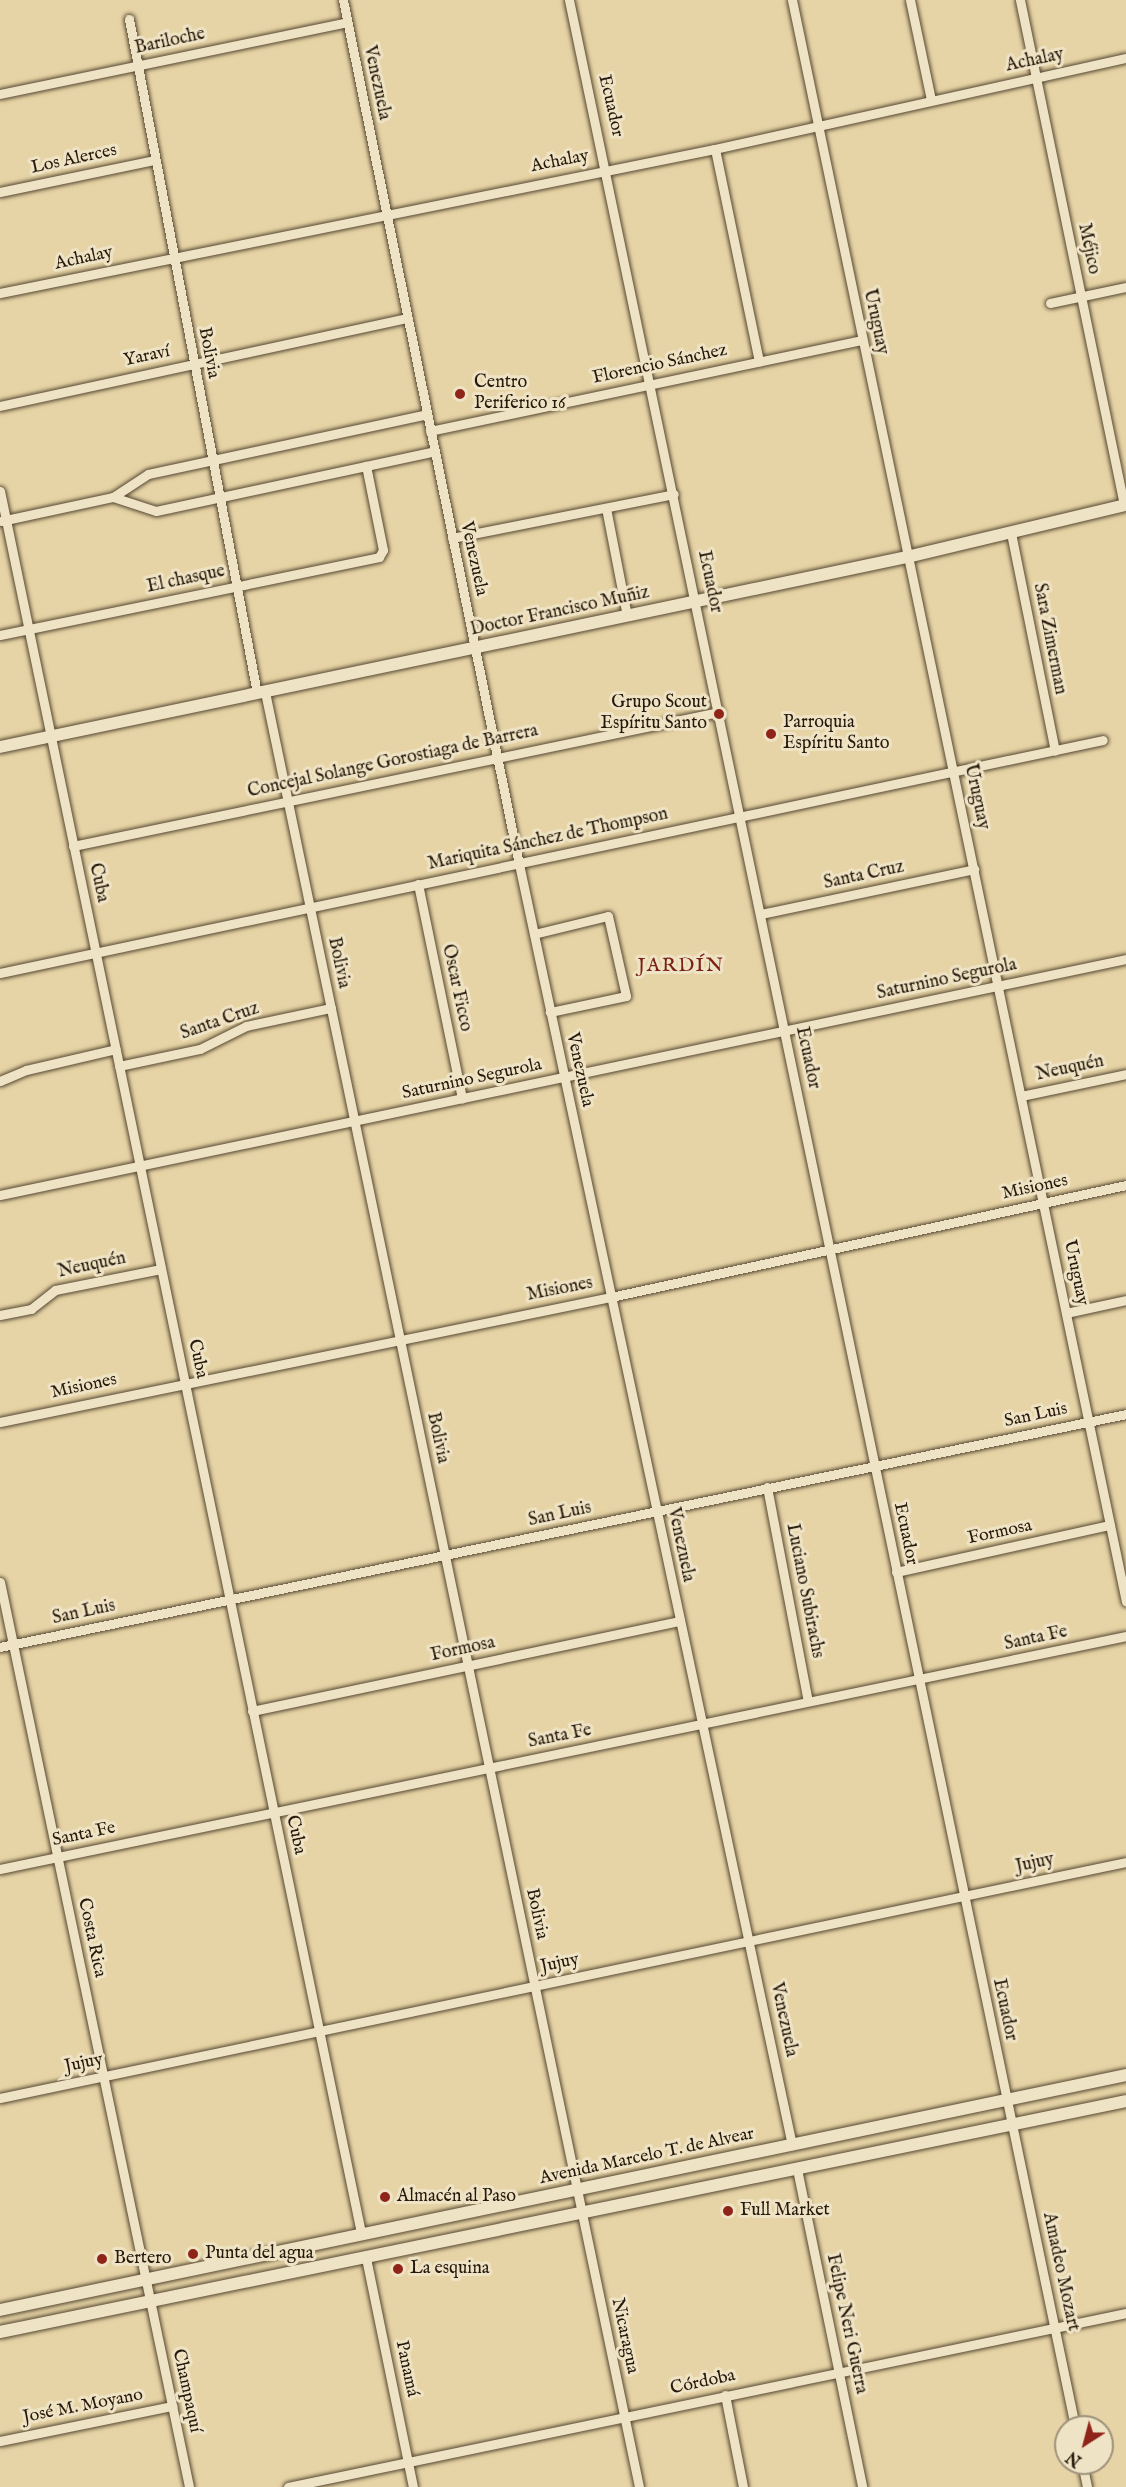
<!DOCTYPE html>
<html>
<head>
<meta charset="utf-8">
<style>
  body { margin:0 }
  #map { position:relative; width:1126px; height:2487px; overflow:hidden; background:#e7d4a6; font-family:"IM FELL English",serif }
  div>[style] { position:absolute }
  .roads { filter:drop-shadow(0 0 2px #564832) drop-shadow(0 0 2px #564832) }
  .street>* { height:9px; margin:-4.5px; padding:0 4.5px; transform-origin:4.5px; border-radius:4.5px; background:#efe3c5 }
  .secondary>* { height:12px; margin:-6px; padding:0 6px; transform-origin:6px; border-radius:6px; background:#efe3c5 }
  .dots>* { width:16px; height:16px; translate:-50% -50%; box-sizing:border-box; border:3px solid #efe3c5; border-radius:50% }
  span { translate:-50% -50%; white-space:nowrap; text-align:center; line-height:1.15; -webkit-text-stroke:6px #efe3c5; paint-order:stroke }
  .street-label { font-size:18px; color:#26190b }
  .poi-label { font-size:18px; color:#26190b }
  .left { translate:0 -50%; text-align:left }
  .right { translate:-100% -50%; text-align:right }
  .neighbourhood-label { font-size:20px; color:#7a1f14; letter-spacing:1.5px }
  .north { position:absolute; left:1054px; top:2415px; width:60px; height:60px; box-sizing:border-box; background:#efe3c5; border:2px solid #9f927b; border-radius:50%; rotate:216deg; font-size:16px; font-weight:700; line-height:24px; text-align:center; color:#26190b }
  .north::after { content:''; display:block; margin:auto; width:21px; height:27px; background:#8f2418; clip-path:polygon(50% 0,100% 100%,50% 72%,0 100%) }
</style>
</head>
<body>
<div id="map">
  <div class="roads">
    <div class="street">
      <div style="left:343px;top:0;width:882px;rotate:78.49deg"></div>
      <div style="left:519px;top:864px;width:1310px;rotate:77.97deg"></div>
      <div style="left:569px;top:0;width:2479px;rotate:78.22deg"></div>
      <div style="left:792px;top:0;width:1636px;rotate:78.22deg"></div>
      <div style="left:910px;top:0;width:102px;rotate:78.1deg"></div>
      <div style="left:1020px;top:0;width:516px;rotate:78.36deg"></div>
      <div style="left:129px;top:19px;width:686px;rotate:79.25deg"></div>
      <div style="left:0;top:94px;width:354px;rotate:-11.7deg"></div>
      <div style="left:715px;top:149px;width:217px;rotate:78.3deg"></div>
      <div style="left:0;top:192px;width:157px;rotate:-11.7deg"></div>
      <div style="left:0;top:293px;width:729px;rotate:-11.39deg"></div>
      <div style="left:715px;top:149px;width:421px;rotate:-12.5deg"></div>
      <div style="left:1050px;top:303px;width:78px;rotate:-11.9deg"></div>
      <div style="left:0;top:406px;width:416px;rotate:-12.2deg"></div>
      <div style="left:430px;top:431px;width:441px;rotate:-11.9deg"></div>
      <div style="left:0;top:491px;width:1779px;rotate:78.29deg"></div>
      <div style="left:113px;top:497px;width:45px;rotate:18deg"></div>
      <div style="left:156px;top:511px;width:285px;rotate:-12.1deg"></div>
      <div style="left:606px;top:508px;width:110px;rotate:79deg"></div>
      <div style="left:1px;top:521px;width:115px;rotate:-12.1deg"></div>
      <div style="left:113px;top:497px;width:42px;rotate:-33.3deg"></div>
      <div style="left:148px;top:474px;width:285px;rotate:-12.1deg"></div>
      <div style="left:1011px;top:533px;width:222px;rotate:78.6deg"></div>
      <div style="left:452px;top:538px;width:226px;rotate:-11.2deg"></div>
      <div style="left:0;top:635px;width:387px;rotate:-11.6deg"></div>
      <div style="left:379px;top:557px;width:8px;rotate:-60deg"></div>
      <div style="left:383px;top:550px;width:86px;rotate:-101.4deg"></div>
      <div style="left:265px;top:692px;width:1834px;rotate:78.23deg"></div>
      <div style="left:73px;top:846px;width:660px;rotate:-11.72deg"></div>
      <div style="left:418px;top:884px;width:219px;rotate:78.4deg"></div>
      <div style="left:761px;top:914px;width:218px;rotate:-11.9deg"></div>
      <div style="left:534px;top:934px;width:76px;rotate:-13.7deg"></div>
      <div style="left:608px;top:916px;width:82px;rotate:77.3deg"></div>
      <div style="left:626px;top:996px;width:78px;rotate:168.1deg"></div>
      <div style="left:0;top:973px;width:1127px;rotate:-11.93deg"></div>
      <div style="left:119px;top:1066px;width:83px;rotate:-11.9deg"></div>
      <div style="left:200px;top:1049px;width:51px;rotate:-26.6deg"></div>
      <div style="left:246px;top:1026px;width:87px;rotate:-12deg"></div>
      <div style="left:0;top:1081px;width:28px;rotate:-23deg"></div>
      <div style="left:26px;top:1070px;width:92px;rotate:-13.1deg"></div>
      <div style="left:1021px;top:1096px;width:107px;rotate:-11.8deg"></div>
      <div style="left:0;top:1195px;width:1150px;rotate:-11.84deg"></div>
      <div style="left:1066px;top:1313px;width:61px;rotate:-12.2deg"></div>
      <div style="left:0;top:1315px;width:32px;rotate:-11deg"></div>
      <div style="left:31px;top:1309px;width:31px;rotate:-38deg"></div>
      <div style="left:55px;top:1290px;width:108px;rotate:-11.2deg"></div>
      <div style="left:0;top:1422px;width:624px;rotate:-11.56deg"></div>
      <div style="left:611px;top:1297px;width:527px;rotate:-12.27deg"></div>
      <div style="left:767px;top:1487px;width:218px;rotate:79.2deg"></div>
      <div style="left:896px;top:1572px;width:219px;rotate:-12.4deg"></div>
      <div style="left:0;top:1582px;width:925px;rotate:78.2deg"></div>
      <div style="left:0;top:1647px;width:1150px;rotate:-11.69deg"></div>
      <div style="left:252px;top:1711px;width:436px;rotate:-11.9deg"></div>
      <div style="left:0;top:1869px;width:1150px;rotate:-11.69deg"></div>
      <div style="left:0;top:2098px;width:1150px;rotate:-11.84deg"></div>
      <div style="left:797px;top:2169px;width:325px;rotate:78.4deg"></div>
      <div style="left:366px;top:2258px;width:234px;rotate:78.4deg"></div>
      <div style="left:725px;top:2395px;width:94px;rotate:78.9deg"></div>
      <div style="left:0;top:2441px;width:176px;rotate:-11.5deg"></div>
      <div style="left:1082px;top:2463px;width:25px;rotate:78deg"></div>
      <div style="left:288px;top:2487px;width:856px;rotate:-11.73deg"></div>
    </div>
    <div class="secondary">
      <div style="left:0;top:747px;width:927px;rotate:-11.83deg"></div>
      <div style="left:907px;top:557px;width:225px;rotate:-13.4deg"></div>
      <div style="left:0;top:2310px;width:1150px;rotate:-11.79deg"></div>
      <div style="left:0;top:2332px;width:1149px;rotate:-11.59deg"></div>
    </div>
  </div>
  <div class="dots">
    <div style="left:460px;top:394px;background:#8f2418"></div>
    <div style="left:719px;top:714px;background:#8f2418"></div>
    <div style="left:771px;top:734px;background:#8f2418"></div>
    <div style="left:385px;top:2197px;background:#8f2418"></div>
    <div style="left:728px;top:2211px;background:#8f2418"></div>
    <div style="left:193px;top:2254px;background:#8f2418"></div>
    <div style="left:102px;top:2259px;background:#8f2418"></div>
    <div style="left:398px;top:2269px;background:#8f2418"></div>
  </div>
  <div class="street-label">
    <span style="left:170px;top:42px;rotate:-12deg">Bariloche</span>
    <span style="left:1035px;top:61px;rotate:-12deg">Achalay</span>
    <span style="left:376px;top:83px;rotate:78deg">Venezuela</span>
    <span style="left:610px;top:106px;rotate:77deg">Ecuador</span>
    <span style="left:74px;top:160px;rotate:-12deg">Los Alerces</span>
    <span style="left:560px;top:162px;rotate:-11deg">Achalay</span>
    <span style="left:1088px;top:249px;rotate:78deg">Méjico</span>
    <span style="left:84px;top:259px;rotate:-12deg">Achalay</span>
    <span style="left:875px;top:322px;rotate:78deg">Uruguay</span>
    <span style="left:208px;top:353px;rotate:79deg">Bolivia</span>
    <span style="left:147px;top:357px;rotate:-12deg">Yaraví</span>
    <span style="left:660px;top:365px;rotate:-12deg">Florencio Sánchez</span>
    <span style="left:473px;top:559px;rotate:78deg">Venezuela</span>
    <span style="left:186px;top:580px;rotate:-12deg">El chasque</span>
    <span style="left:709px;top:582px;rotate:78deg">Ecuador</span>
    <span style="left:560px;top:612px;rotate:-12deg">Doctor Francisco Muñiz</span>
    <span style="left:1049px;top:639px;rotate:79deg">Sara Zimerman</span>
    <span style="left:393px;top:762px;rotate:-12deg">Concejal Solange Gorostiaga de Barrera</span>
    <span style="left:976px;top:797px;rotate:78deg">Uruguay</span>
    <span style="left:548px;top:840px;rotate:-12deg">Mariquita Sánchez de Thompson</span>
    <span style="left:864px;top:876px;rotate:-12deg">Santa Cruz</span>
    <span style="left:98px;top:883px;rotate:78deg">Cuba</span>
    <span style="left:338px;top:963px;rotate:78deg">Bolivia</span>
    <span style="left:947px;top:980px;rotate:-12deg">Saturnino Segurola</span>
    <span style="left:456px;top:988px;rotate:78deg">Oscar Ficco</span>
    <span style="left:220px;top:1022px;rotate:-19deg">Santa Cruz</span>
    <span style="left:807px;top:1058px;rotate:78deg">Ecuador</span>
    <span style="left:1070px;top:1069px;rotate:-12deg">Neuquén</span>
    <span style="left:579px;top:1070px;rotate:78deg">Venezuela</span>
    <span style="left:472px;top:1080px;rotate:-12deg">Saturnino Segurola</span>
    <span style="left:1035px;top:1188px;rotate:-12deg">Misiones</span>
    <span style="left:92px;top:1266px;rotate:-12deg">Neuquén</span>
    <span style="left:1075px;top:1273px;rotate:78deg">Uruguay</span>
    <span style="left:560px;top:1290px;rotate:-11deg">Misiones</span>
    <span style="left:197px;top:1359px;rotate:78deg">Cuba</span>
    <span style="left:84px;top:1387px;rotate:-12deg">Misiones</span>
    <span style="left:1036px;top:1416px;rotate:-12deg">San Luis</span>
    <span style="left:437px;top:1438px;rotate:78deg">Bolivia</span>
    <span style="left:560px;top:1515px;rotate:-12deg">San Luis</span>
    <span style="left:1000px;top:1533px;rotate:-12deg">Formosa</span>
    <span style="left:905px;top:1534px;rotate:78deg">Ecuador</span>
    <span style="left:680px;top:1545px;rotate:78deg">Venezuela</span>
    <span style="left:804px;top:1591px;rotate:79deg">Luciano Subirachs</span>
    <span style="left:84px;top:1613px;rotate:-12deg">San Luis</span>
    <span style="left:1036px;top:1639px;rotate:-12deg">Santa Fe</span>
    <span style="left:463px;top:1650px;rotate:-12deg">Formosa</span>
    <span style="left:560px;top:1737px;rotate:-11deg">Santa Fe</span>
    <span style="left:84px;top:1835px;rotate:-12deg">Santa Fe</span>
    <span style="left:295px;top:1835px;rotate:78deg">Cuba</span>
    <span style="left:1035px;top:1864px;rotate:-12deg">Jujuy</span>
    <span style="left:536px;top:1914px;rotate:78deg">Bolivia</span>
    <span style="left:91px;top:1938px;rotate:78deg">Costa Rica</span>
    <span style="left:560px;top:1964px;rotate:-12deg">Jujuy</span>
    <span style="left:1004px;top:2010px;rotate:78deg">Ecuador</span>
    <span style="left:783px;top:2020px;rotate:78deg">Venezuela</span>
    <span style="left:84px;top:2064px;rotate:-12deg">Jujuy</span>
    <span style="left:647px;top:2157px;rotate:-12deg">Avenida Marcelo T. de Alvear</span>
    <span style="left:1060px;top:2272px;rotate:78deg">Amadeo Mozart</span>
    <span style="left:846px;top:2324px;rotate:78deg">Felipe Neri Guerra</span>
    <span style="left:624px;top:2336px;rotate:78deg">Nicaragua</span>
    <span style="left:406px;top:2369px;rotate:78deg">Panamá</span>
    <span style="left:703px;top:2383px;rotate:-12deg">Córdoba</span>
    <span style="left:186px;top:2391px;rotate:78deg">Champaquí</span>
    <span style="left:83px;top:2407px;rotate:-11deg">José M. Moyano</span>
  </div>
  <div class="poi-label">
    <span class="left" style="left:474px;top:394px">Centro<br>Periferico 16</span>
    <span class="right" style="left:707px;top:714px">Grupo Scout<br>Espíritu Santo</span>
    <span class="left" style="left:783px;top:734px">Parroquia<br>Espíritu Santo</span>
    <span class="left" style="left:397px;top:2197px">Almacén al Paso</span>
    <span class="left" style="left:740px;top:2211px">Full Market</span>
    <span class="left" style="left:205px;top:2254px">Punta del agua</span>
    <span class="left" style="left:114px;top:2259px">Bertero</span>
    <span class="left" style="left:410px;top:2269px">La esquina</span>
  </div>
  <div class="neighbourhood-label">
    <span style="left:681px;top:965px">JARDÍN</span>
  </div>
  <div class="north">N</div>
</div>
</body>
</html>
